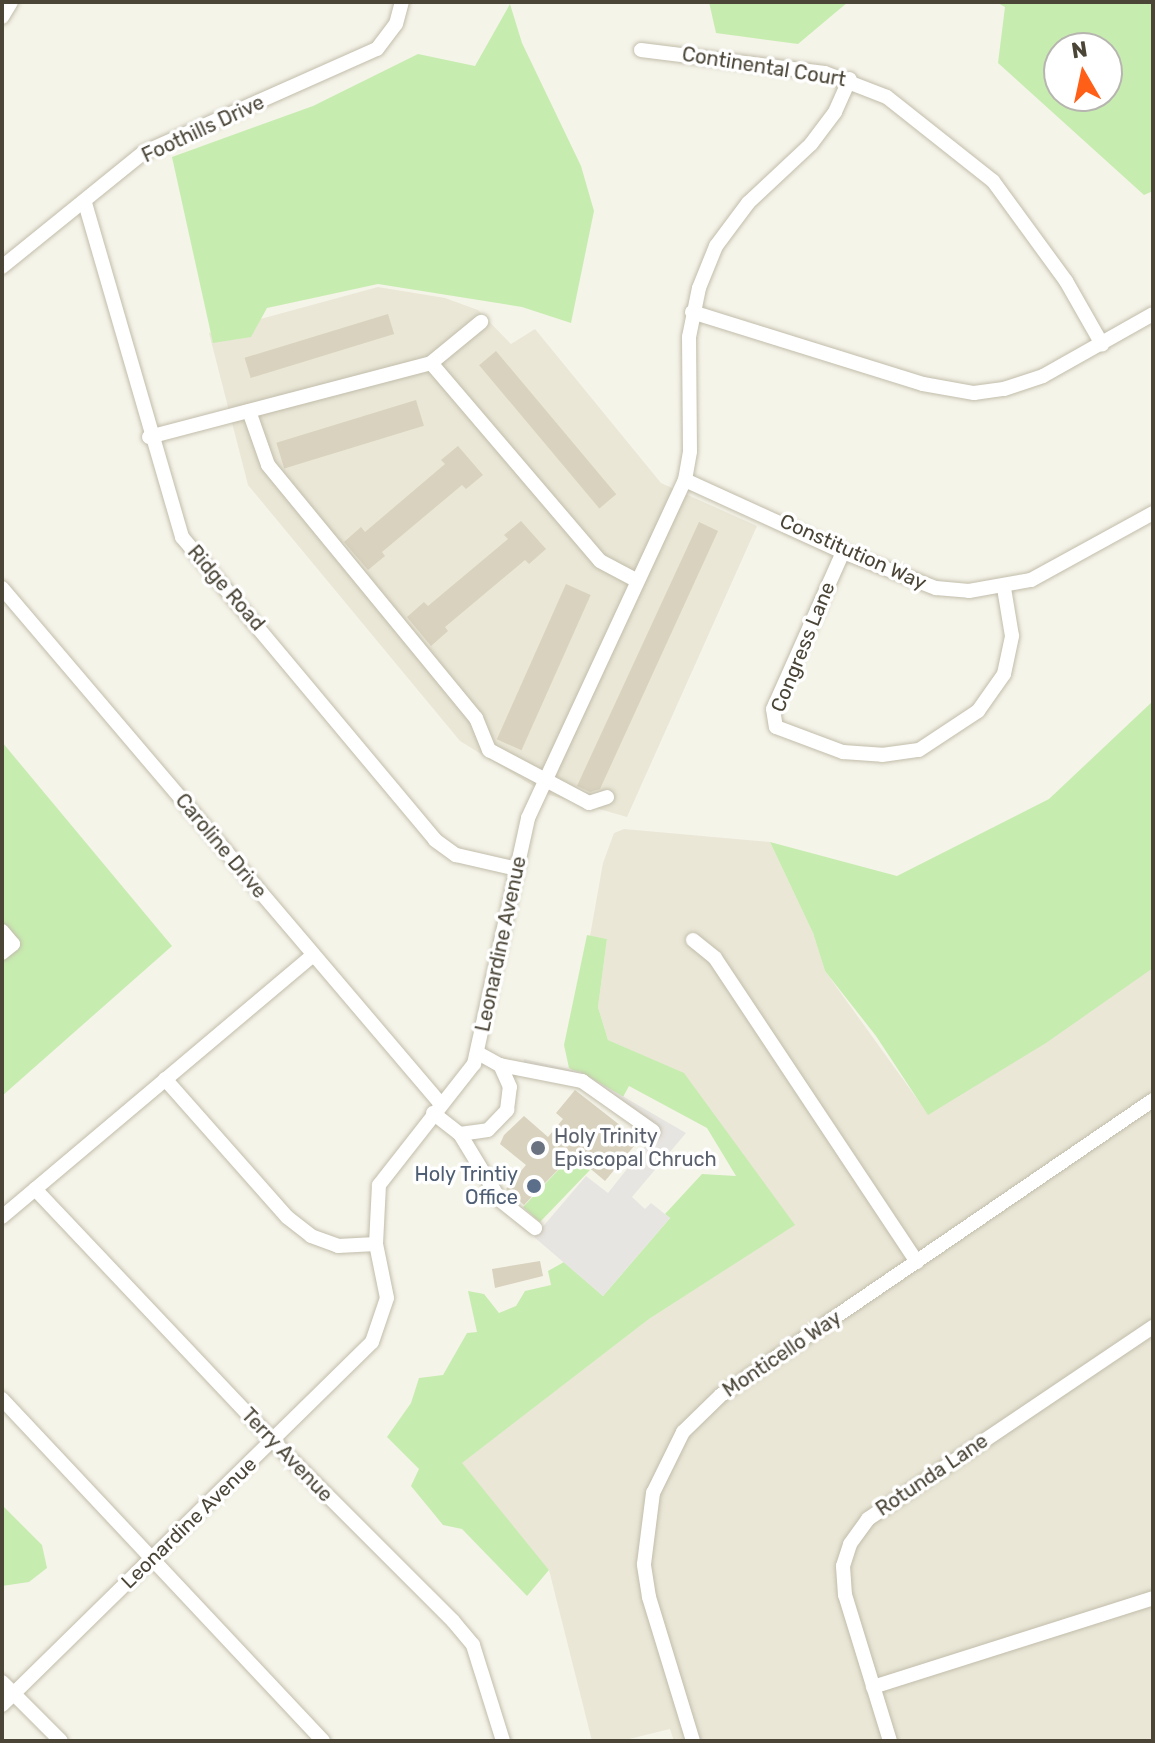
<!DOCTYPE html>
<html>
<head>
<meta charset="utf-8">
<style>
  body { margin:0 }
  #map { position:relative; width:1155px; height:1743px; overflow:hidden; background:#f5f4e9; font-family:Rubik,sans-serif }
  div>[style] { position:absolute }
  .residential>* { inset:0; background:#eae7d7 }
  .green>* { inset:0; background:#c7ecb0 }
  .parking>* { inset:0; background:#e7e5e1 }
  .building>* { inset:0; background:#d8d2be; transform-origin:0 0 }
  .roads { filter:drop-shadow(0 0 2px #c2bdab) drop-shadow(0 0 2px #c2bdab) }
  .minor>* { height:14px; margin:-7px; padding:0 7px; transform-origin:7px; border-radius:7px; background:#fff }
  .dots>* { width:22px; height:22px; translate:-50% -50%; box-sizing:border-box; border:4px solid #fff; border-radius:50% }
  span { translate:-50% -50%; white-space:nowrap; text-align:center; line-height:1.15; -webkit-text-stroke:7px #fff; paint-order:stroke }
  .street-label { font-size:20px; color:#4a4537 }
  .worship-label { font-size:20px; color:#5b616d }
  .left { translate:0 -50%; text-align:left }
  .service-label { font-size:20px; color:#4e5e75 }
  .right { translate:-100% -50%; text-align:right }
  .frame { position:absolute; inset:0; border:4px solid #4a4537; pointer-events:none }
  .north { position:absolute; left:1043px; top:32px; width:80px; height:80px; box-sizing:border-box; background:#fff; border:2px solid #b7b5af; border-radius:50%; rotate:351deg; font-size:22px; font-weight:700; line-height:32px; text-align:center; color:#4a4537 }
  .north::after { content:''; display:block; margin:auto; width:28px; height:36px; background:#ff5f16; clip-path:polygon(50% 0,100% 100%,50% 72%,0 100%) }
</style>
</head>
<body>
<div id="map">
  <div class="residential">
    <div style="clip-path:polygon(378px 287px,445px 298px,478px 310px,511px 344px,535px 329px,661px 483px,757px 526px,627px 817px,546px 794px,460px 741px,248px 485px,209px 333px)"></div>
    <div style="clip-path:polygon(624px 829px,770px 842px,813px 933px,825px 971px,928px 1114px,1153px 959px,1153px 1741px,674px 1741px,670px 1729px,621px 1741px,592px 1741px,549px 1570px,461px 1463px,649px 1319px,794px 1225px,684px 1074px,608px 1040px,598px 1007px,607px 939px,590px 936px,603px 863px,614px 833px)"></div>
  </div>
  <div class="green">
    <div style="clip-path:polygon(709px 2px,848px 2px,798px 44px,716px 33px)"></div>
    <div style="clip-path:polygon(evenodd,996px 2px,1153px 2px,1153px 191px,1144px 195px,998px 63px,1005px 7px,996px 2px,1059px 48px,1107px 48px,1107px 96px,1059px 96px,1059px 48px)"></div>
    <div style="clip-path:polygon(510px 4px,522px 43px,581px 166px,594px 211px,571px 323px,522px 307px,378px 284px,267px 308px,251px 337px,213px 343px,172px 157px,313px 106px,418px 54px,475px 66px)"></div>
    <div style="clip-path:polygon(1153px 701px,1153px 968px,1046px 1043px,928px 1115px,876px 1036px,825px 971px,813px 933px,770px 842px,897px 876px,1049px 799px)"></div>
    <div style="clip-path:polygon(2px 742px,172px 946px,2px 1096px)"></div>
    <div style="clip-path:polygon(587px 935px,607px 939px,598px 1007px,608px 1040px,684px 1073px,795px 1225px,649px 1319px,462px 1463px,549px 1570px,527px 1596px,462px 1529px,443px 1525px,411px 1486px,419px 1469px,387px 1437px,411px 1403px,419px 1378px,443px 1375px,467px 1333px,477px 1332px,468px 1291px,484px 1294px,499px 1313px,516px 1306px,525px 1291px,551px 1285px,548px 1271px,564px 1262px,603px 1296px,670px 1218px,665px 1214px,702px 1174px,736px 1176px,707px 1128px,629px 1086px,623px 1097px,569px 1068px,564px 1045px)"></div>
    <div style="clip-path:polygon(568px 1152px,590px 1170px,540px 1222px,523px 1207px,564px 1164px,561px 1160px)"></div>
    <div style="clip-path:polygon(2px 1505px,42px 1545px,47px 1568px,29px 1582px,2px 1586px)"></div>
  </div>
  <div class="parking">
    <div style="clip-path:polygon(524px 1059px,581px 1072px,686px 1133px,632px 1197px,645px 1209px,651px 1203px,670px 1218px,603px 1296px,534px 1237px,586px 1176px,608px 1193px,653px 1136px,582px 1081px,523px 1068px)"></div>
  </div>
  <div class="building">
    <div style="left:388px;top:314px;width:21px;height:150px;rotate:73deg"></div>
    <div style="left:496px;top:351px;width:187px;height:22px;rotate:50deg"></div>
    <div style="left:416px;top:400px;width:27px;height:146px;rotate:73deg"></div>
    <div style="clip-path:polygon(458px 446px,483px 475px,466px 489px,462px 485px,382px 552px,385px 556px,368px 570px,344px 542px,361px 527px,365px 532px,445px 464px,441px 460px)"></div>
    <div style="clip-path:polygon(521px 521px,546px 549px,529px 564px,525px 560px,445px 627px,448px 631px,431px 646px,407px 617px,424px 602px,428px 606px,508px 539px,504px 535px)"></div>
    <div style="clip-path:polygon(699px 522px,718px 531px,600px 789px,590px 792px,577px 786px)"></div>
    <div style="left:566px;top:584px;width:27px;height:170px;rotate:24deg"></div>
    <div style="clip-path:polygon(575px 1090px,639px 1140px,605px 1181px,573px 1154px,524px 1205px,506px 1189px,526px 1165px,500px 1144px,504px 1135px,524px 1116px,548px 1137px,563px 1119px,556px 1113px)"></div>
    <div style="clip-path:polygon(540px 1261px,543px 1276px,495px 1288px,492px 1269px)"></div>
  </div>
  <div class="roads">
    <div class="minor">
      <div style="left:2px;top:17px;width:17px;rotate:-59deg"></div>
      <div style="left:641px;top:50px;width:185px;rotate:7.1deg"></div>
      <div style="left:825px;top:73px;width:66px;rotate:21.2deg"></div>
      <div style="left:887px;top:97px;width:135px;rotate:38.4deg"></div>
      <div style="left:993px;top:181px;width:124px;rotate:53.9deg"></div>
      <div style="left:1066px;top:281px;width:73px;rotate:60.3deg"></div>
      <div style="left:85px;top:203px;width:348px;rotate:73.8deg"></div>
      <div style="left:182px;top:537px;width:395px;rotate:50.1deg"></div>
      <div style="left:435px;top:840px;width:26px;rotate:36deg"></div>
      <div style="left:456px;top:855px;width:63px;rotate:12.9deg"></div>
      <div style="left:2px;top:267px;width:181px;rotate:-39deg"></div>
      <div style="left:143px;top:153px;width:256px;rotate:-24deg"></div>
      <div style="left:377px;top:49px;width:31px;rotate:-53deg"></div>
      <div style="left:396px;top:24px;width:23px;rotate:-75deg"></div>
      <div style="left:692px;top:312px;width:242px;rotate:17.3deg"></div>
      <div style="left:923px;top:384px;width:52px;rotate:10deg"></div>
      <div style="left:974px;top:393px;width:30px;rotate:-8deg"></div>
      <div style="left:1004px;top:389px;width:41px;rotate:-18.4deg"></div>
      <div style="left:1043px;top:376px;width:126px;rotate:-29.4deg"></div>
      <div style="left:431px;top:363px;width:260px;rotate:49.5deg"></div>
      <div style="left:600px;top:561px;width:40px;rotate:28deg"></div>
      <div style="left:431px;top:363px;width:65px;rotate:-39.4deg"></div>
      <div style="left:249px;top:411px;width:57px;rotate:70.6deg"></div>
      <div style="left:268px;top:465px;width:328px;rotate:50.6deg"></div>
      <div style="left:476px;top:718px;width:35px;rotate:68deg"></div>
      <div style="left:489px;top:750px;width:113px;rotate:27.9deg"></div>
      <div style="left:589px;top:803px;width:19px;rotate:-18deg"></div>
      <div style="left:149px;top:437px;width:292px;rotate:-14.7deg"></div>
      <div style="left:685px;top:480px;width:174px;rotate:24.5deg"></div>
      <div style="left:843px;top:552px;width:100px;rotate:21.2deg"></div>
      <div style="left:936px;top:588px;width:33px;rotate:5deg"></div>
      <div style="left:969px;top:591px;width:63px;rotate:-10.1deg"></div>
      <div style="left:1031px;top:580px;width:139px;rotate:-28.8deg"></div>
      <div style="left:843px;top:552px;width:172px;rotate:114deg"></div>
      <div style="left:773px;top:709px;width:18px;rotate:81deg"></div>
      <div style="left:776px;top:727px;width:72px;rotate:20.5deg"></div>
      <div style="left:843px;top:752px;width:39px;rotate:4deg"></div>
      <div style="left:882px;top:755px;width:37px;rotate:-8deg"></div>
      <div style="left:919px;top:750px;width:71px;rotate:-33.5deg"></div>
      <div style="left:978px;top:711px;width:45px;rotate:-54.9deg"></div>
      <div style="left:1004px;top:674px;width:39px;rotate:-78deg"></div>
      <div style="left:1012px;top:636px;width:49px;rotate:-99.5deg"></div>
      <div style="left:2px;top:588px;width:676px;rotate:49.62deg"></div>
      <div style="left:2px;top:931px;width:17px;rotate:50deg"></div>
      <div style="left:13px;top:944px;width:14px;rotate:141deg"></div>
      <div style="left:693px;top:940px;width:28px;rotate:39deg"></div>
      <div style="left:715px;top:958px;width:365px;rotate:56.4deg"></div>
      <div style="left:478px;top:1053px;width:25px;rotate:29deg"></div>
      <div style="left:500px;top:1065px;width:84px;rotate:11deg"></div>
      <div style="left:582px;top:1081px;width:87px;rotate:35.2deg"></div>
      <div style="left:165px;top:1079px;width:184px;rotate:48.5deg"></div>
      <div style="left:287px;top:1217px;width:31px;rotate:38deg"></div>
      <div style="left:311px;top:1236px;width:29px;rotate:20deg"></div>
      <div style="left:338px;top:1246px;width:38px;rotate:-3deg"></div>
      <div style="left:433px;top:1113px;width:34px;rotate:38deg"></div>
      <div style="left:460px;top:1134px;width:77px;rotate:58.8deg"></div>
      <div style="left:500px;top:1200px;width:45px;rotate:38.7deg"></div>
      <div style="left:460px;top:1134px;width:28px;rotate:-8deg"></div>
      <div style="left:488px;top:1130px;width:28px;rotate:-46deg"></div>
      <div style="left:507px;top:1110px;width:23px;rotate:-83deg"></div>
      <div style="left:510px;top:1087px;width:24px;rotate:-114deg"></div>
      <div style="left:35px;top:1189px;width:347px;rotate:46.6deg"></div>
      <div style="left:273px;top:1441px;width:255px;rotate:45deg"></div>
      <div style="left:453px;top:1621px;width:31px;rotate:50deg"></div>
      <div style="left:473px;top:1645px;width:101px;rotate:72.6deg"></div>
      <div style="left:2px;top:1217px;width:407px;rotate:-40.1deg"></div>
      <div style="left:2px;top:1399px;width:469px;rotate:46.8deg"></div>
      <div style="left:2px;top:1682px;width:83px;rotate:45deg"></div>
      <div style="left:873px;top:1687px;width:294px;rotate:-17.6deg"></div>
      <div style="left:2px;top:1705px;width:518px;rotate:-44.45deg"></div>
      <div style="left:372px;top:1342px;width:46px;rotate:-71.2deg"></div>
      <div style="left:387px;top:1298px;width:55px;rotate:-101.5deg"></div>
      <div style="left:376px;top:1244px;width:59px;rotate:-87.1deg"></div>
      <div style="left:379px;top:1185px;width:154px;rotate:-51.9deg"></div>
      <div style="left:474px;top:1064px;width:252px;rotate:-77.6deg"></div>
      <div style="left:528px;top:818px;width:373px;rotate:-65.1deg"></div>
      <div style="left:685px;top:480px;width:29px;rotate:-80deg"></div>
      <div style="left:690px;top:451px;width:114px;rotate:-90.5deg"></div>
      <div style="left:689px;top:337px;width:50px;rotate:-78.5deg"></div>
      <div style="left:699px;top:288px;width:45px;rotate:-68deg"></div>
      <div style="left:716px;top:246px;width:54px;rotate:-53.3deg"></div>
      <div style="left:748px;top:203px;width:86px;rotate:-43.1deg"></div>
      <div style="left:811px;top:144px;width:40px;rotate:-53deg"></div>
      <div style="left:835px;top:112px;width:36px;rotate:-66deg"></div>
      <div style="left:693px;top:1741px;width:151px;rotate:-107deg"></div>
      <div style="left:649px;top:1597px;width:33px;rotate:-99deg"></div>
      <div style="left:644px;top:1564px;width:72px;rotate:-82.8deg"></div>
      <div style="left:653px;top:1493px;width:68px;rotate:-63.8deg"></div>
      <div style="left:683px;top:1432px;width:53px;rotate:-44.2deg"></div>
      <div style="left:721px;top:1395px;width:523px;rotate:-34.33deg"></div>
      <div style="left:890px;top:1741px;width:153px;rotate:-107.1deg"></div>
      <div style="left:845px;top:1595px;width:29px;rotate:-94deg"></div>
      <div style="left:843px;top:1566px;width:23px;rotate:-72deg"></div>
      <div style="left:850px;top:1544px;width:31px;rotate:-54deg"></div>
      <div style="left:868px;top:1519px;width:344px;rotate:-34deg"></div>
    </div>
  </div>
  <div class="dots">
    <div style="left:538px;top:1148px;background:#6b7280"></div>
    <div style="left:534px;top:1186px;background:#5c6f8a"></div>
  </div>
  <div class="street-label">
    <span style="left:764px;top:67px;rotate:9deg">Continental Court</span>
    <span style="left:203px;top:129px;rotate:-25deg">Foothills Drive</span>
    <span style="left:853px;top:552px;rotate:24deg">Constitution Way</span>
    <span style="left:226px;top:588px;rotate:49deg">Ridge Road</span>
    <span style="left:803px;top:647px;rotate:-68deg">Congress Lane</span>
    <span style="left:221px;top:846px;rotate:50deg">Caroline Drive</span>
    <span style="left:501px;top:944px;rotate:-78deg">Leonardine Avenue</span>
    <span style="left:782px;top:1354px;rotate:-34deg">Monticello Way</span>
    <span style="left:287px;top:1455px;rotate:46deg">Terry Avenue</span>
    <span style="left:932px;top:1475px;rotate:-34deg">Rotunda Lane</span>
    <span style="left:189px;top:1523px;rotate:-44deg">Leonardine Avenue</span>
  </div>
  <div class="worship-label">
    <span class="left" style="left:554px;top:1148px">Holy Trinity<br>Episcopal Chruch</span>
  </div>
  <div class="service-label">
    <span class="right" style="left:518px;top:1186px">Holy Trintiy<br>Office</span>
  </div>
  <div class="frame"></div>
  <div class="north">N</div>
</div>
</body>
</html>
